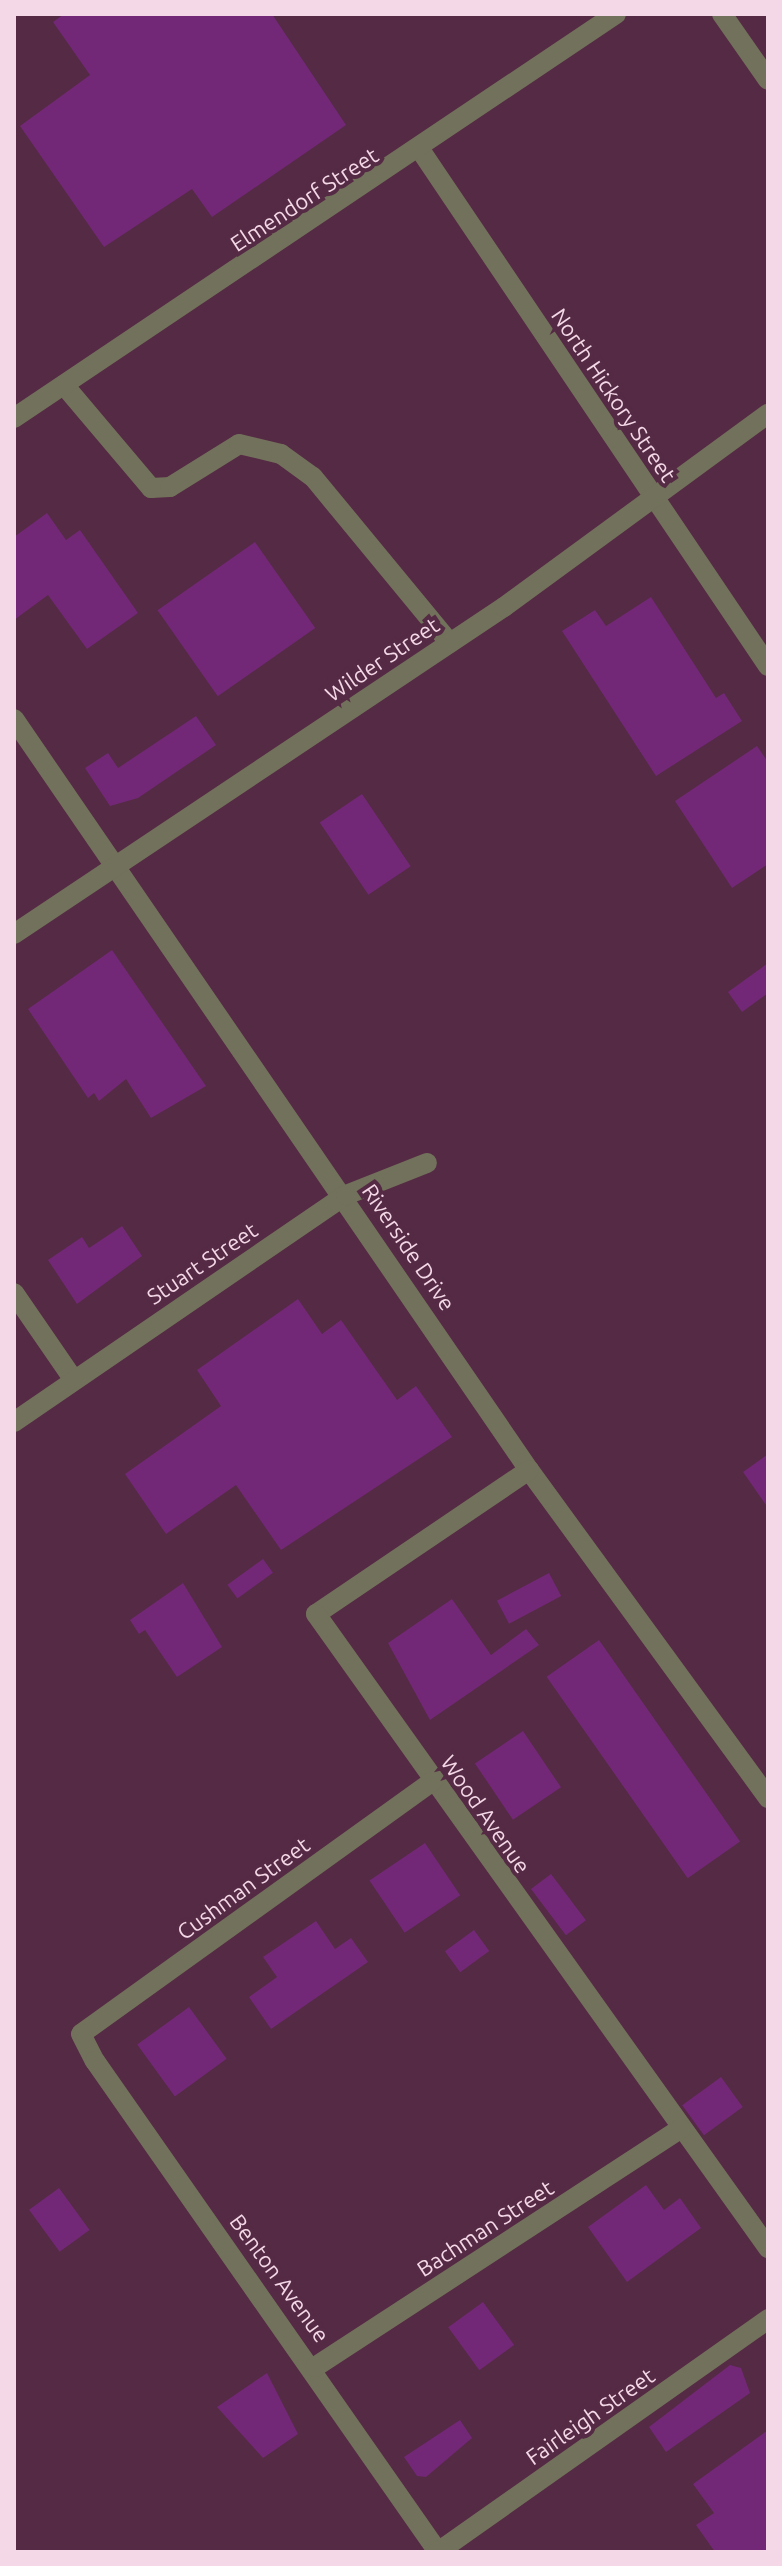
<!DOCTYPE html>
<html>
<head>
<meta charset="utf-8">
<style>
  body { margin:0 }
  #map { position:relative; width:782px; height:2566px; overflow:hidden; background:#552a44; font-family:Ubuntu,sans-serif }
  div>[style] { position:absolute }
  .building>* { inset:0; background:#722877; transform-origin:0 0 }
  .minor>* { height:20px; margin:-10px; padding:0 10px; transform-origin:10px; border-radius:10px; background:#72715b }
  span { translate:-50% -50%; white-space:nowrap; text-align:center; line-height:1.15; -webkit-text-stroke:8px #552a44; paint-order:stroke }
  .street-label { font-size:22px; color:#f4d8e7 }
  .frame { position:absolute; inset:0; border:16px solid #f4d8e7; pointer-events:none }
</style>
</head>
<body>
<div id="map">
  <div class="building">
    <div style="clip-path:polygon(64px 14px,272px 14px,346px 125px,212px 217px,192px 189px,104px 247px,20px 126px,90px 75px,53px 22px)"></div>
    <div style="clip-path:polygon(47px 513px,66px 540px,80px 530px,138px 613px,87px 649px,48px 595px,14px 620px,14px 537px)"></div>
    <div style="left:255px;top:542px;width:105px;height:119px;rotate:55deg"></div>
    <div style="clip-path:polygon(651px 597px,716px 698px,724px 693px,742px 721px,656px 776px,562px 631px,595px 610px,606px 626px)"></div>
    <div style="clip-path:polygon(196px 716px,216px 745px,138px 798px,110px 806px,85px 768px,108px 753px,118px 768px)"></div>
    <div style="clip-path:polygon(757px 746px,768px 762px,768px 864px,732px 888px,675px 801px)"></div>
    <div style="left:362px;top:794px;width:87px;height:51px;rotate:56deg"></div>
    <div style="clip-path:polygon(112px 950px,206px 1086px,151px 1118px,126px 1079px,99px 1101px,94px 1093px,88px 1098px,28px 1009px)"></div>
    <div style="clip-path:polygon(768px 963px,768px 993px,742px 1012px,728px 992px)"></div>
    <div style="clip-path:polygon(122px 1226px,142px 1256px,77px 1304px,48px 1260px,82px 1237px,89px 1248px)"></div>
    <div style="clip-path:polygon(298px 1299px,322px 1334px,341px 1320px,397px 1400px,416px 1386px,452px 1437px,281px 1550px,236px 1485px,166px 1534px,125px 1474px,221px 1406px,197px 1370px)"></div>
    <div style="clip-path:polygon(768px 1454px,768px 1508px,743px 1472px)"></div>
    <div style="left:263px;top:1559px;width:17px;height:44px;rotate:54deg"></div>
    <div style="left:549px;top:1573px;width:26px;height:59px;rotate:62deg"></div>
    <div style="clip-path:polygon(183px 1583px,222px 1647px,177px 1677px,145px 1630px,139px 1634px,130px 1620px)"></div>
    <div style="clip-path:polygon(452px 1599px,491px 1655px,526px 1629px,539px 1645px,430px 1720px,388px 1643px)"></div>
    <div style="left:599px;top:1640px;width:246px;height:64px;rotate:55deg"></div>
    <div style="left:523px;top:1731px;width:68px;height:58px;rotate:56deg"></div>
    <div style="left:425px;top:1843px;width:63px;height:67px;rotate:56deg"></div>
    <div style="left:551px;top:1874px;width:58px;height:25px;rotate:53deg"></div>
    <div style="clip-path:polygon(316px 1921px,335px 1949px,351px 1938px,368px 1962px,271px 2029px,249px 1997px,277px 1977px,263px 1957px)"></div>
    <div style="left:474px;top:1930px;width:26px;height:36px;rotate:54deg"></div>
    <div style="left:189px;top:2007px;width:64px;height:64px;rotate:54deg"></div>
    <div style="left:721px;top:2077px;width:37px;height:48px;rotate:54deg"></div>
    <div style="clip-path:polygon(646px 2185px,664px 2210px,680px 2198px,701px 2228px,627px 2282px,588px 2227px)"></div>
    <div style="left:59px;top:2188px;width:52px;height:37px;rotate:54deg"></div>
    <div style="left:483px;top:2302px;width:53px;height:43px;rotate:54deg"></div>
    <div style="clip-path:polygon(730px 2365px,741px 2368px,750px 2393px,666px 2452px,649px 2427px)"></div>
    <div style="clip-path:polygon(267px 2373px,298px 2434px,263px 2458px,217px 2407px)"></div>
    <div style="clip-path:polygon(460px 2420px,472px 2438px,426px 2477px,417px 2476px,404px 2457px)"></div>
    <div style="clip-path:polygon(768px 2430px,768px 2552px,715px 2552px,696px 2525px,714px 2513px,693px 2484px)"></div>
  </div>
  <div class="minor">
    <div style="left:722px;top:14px;width:80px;rotate:55.1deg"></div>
    <div style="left:421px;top:151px;width:621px;rotate:56.03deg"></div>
    <div style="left:64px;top:385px;width:135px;rotate:49.8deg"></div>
    <div style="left:151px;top:488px;width:19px;rotate:-3deg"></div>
    <div style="left:170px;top:487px;width:81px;rotate:-31.9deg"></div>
    <div style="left:239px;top:444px;width:43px;rotate:13.4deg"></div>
    <div style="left:281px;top:454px;width:39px;rotate:36deg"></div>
    <div style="left:313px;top:477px;width:215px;rotate:50.5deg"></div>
    <div style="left:14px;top:418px;width:725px;rotate:-33.87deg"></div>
    <div style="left:14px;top:719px;width:911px;rotate:55.56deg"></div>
    <div style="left:529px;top:1470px;width:406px;rotate:53.9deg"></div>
    <div style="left:14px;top:934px;width:589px;rotate:-33.72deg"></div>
    <div style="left:504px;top:607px;width:327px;rotate:-36.2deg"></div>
    <div style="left:14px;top:1293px;width:104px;rotate:55.5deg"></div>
    <div style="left:14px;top:1422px;width:402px;rotate:-34.4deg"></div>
    <div style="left:346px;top:1195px;width:87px;rotate:-21.6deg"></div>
    <div style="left:529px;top:1470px;width:257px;rotate:145.9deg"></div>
    <div style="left:316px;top:1614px;width:779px;rotate:54.51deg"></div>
    <div style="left:433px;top:1781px;width:433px;rotate:144.3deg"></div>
    <div style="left:81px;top:2034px;width:30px;rotate:63deg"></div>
    <div style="left:95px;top:2061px;width:599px;rotate:55.06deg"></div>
    <div style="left:438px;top:2552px;width:404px;rotate:-35.2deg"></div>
    <div style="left:315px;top:2367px;width:436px;rotate:-33.1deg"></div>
  </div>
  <div class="street-label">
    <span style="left:304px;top:199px;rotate:-33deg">Elmendorf Street</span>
    <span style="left:614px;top:395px;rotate:56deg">North Hickory Street</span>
    <span style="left:382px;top:659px;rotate:-34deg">Wilder Street</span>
    <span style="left:409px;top:1247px;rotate:56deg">Riverside Drive</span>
    <span style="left:202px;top:1263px;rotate:-34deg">Stuart Street</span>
    <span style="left:486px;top:1814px;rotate:55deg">Wood Avenue</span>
    <span style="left:243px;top:1888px;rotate:-36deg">Cushman Street</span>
    <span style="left:485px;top:2228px;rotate:-33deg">Bachman Street</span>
    <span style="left:280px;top:2278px;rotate:54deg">Benton Avenue</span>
    <span style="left:590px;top:2416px;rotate:-35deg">Fairleigh Street</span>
  </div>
  <div class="frame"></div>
</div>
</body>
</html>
